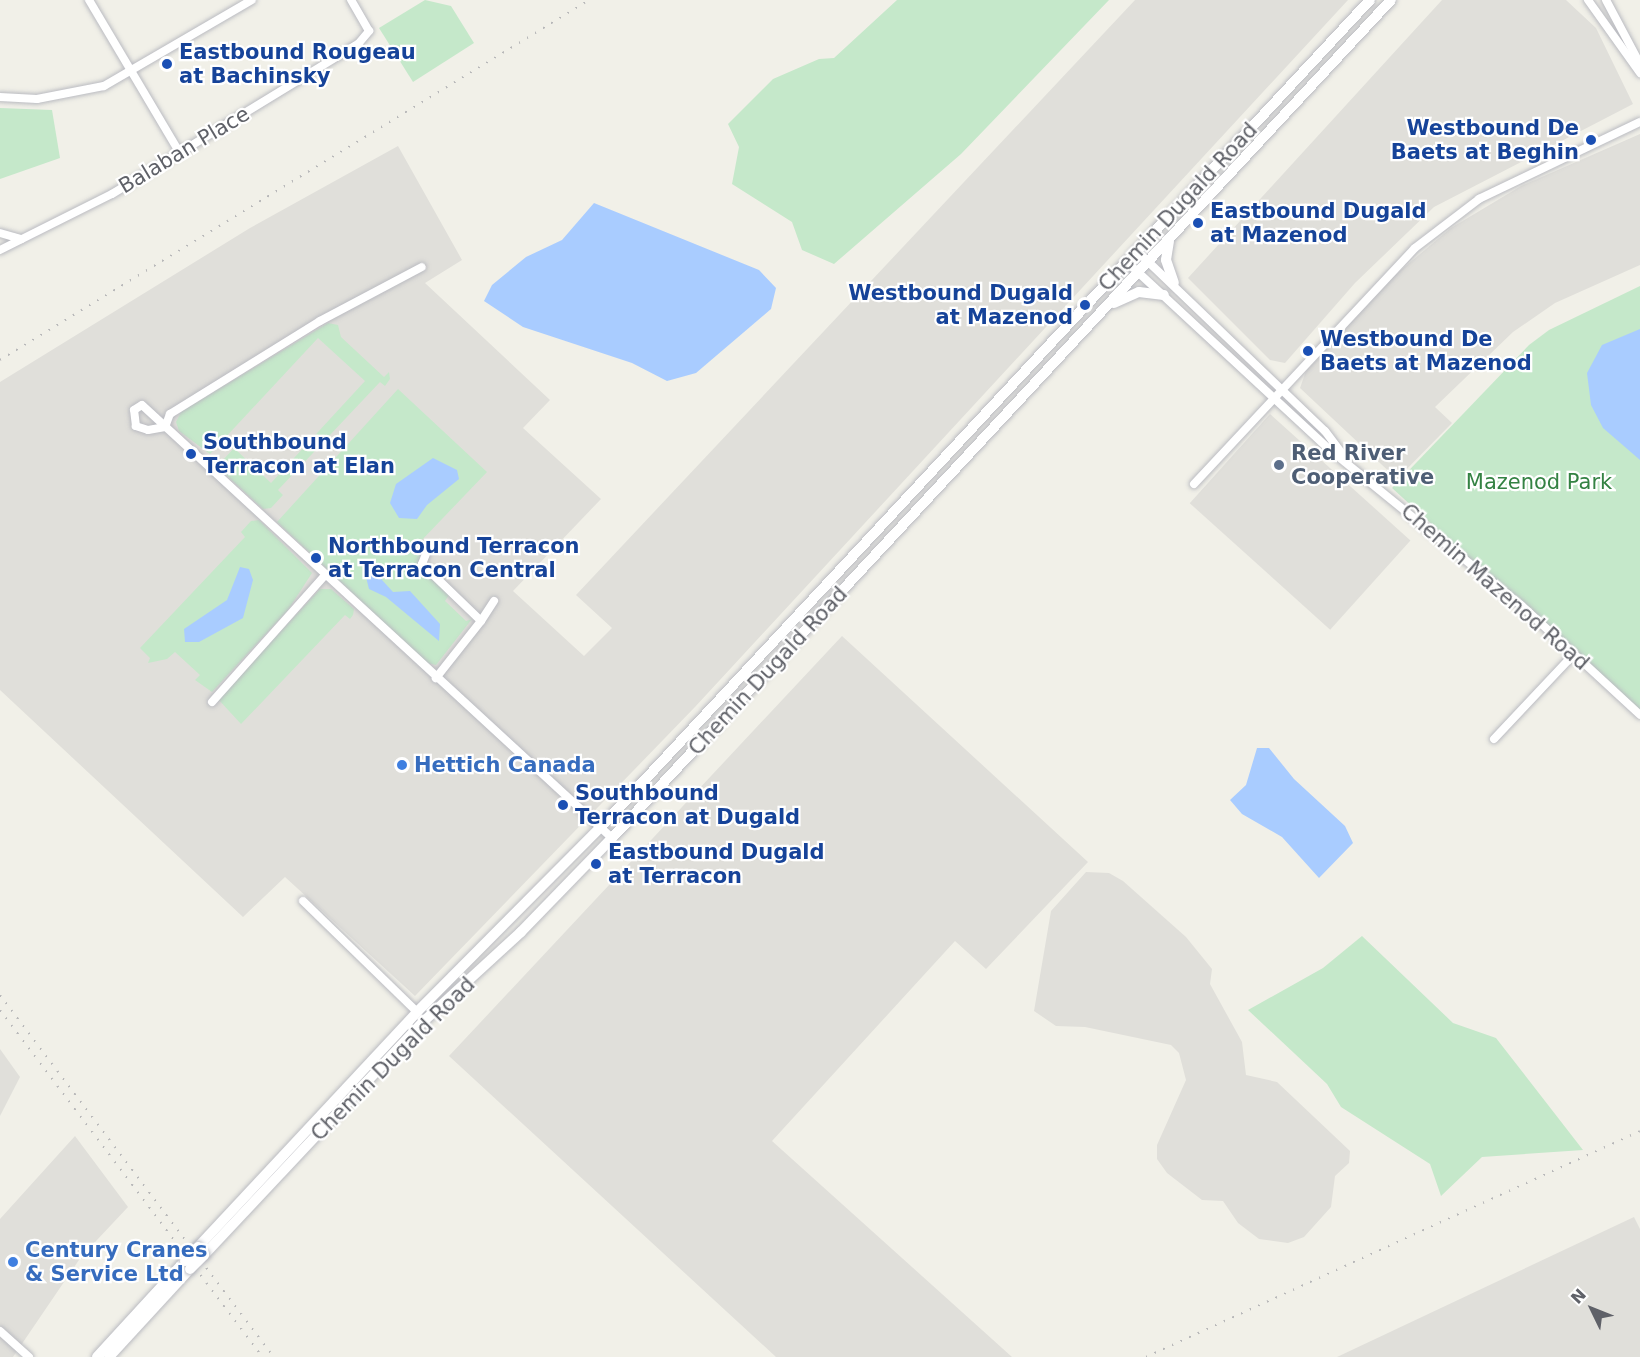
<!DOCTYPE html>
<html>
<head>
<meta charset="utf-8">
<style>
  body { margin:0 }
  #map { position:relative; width:1640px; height:1357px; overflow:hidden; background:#f1f0e8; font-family:"DejaVu Sans",sans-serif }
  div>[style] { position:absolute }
  .industrial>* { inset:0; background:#e0dfda; transform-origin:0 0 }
  .green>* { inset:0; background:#c5e8ca }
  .water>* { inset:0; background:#a9ccff }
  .roads { filter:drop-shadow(0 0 2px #babbc1) drop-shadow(0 0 2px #babbc1) }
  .street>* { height:8px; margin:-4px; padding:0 4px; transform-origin:4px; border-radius:4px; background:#fff }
  .secondary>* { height:10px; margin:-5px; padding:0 5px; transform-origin:5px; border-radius:5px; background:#fff }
  .rail>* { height:2px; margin-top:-1px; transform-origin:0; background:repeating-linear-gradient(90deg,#b8b8b9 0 1.5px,transparent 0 9.5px) }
  .bridges { filter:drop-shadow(0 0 2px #b9bac1) drop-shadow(0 0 2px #b9bac1) }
  .secondary-bridge>* { height:10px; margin:-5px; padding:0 5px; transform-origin:5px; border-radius:5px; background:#fff }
  .dots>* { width:16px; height:16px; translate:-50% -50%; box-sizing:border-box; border:3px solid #fff; border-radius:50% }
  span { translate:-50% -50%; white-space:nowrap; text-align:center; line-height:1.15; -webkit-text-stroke:4.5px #fff; paint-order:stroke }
  .transit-label { font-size:21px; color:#164399; font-weight:700 }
  .left { translate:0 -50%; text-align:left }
  .right { translate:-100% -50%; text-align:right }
  .street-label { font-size:21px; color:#5f6168 }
  .service-label { font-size:21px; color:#4e5e75; font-weight:700 }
  .park-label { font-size:21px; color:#348243 }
  .shop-label { font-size:21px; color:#366cbe; font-weight:700 }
  .north { position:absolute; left:1562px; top:1279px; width:60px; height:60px; -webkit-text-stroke:4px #fff; paint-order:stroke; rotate:313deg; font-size:16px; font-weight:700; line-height:24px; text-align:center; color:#5f6168 }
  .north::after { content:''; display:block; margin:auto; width:21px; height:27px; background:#5f6168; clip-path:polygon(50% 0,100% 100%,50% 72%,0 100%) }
</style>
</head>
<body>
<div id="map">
  <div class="industrial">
    <div style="clip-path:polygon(1135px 0,1348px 0,695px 707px,415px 996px,285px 877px,243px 917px,0 690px,0 382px,250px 228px,398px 146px,462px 260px,425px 283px,550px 400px,523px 428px,601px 499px,513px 591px,584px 656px,612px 628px,576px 595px)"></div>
    <div style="clip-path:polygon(1442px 0,1566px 0,1596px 28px,1633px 104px,1434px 207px,1355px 283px,1285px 363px,1270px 360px,1188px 278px)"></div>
    <div style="clip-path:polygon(1640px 134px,1640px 265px,1555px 303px,1513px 332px,1435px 407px,1452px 423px,1397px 479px,1300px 388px,1306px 371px,1388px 281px,1451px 228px,1521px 186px)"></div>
    <div style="left:1270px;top:414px;width:189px;height:120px;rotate:42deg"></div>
    <div style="clip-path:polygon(842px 636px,1088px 862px,986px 969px,955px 941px,772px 1141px,1012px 1357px,776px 1357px,449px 1056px)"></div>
    <div style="clip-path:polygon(1086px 872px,1109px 873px,1123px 881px,1186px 937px,1212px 969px,1210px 984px,1242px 1042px,1246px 1075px,1277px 1082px,1350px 1151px,1349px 1163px,1335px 1176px,1331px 1207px,1304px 1237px,1288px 1243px,1259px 1239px,1238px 1223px,1223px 1201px,1202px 1200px,1167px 1173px,1157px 1159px,1157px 1145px,1186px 1080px,1179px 1053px,1171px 1045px,1085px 1027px,1056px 1026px,1034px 1011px,1051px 911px)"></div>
    <div style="clip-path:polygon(0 1049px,20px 1077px,0 1116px)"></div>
    <div style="clip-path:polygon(75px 1136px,128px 1207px,81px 1257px,13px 1357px,0 1357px,0 1219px)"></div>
    <div style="clip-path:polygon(1634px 1217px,1640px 1229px,1640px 1357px,1337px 1357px)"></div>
  </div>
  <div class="green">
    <div style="clip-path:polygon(425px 0,451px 6px,474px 43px,413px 82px,379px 28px)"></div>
    <div style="clip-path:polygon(897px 0,1109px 0,961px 154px,834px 264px,802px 250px,792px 222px,732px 184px,739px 147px,728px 124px,773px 79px,819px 59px,834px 58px)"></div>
    <div style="clip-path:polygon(0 108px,52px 110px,60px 158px,0 179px)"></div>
    <div style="clip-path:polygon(1640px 286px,1640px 714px,1392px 488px,1529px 345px,1549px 330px)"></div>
    <div style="clip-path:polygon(328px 323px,338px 325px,341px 337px,384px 377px,389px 372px,390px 379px,385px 386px,380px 382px,278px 490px,283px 495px,271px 508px,263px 509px,224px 473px,223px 460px,234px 448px,271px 483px,365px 381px,318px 338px,210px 454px,179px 431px,176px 422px,181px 412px)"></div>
    <div style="clip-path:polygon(398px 389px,487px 472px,420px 542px,420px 564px,449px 595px,445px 601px,466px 621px,472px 619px,436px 665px,427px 663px,277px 522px)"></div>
    <div style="clip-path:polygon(259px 520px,312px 573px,288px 610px,212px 692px,195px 680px,200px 675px,175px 652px,167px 659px,148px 663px,150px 658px,140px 648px,245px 537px,241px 532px,251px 521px)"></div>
    <div style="clip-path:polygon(320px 589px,331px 589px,354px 609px,353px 615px,350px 619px,345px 615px,241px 724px,218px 699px)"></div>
    <div style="clip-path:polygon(1362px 936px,1453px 1023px,1496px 1038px,1583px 1150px,1482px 1157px,1441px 1196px,1430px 1164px,1341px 1107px,1327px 1084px,1248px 1010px,1323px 968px)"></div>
  </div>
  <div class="water">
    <div style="clip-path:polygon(594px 203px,759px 270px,776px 288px,771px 309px,696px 373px,667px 381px,632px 363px,523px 327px,484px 301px,492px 285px,526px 257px,562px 240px)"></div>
    <div style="clip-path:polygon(1640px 329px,1640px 460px,1603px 428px,1591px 405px,1587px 373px,1602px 345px)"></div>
    <div style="clip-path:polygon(433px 458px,457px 470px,459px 479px,427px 505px,417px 519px,399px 518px,390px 503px,396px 484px)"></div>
    <div style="clip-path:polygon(240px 567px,249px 569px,253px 580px,243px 618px,199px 642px,185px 642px,184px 629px,227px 600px)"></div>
    <div style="clip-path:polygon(372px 569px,393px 592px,410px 591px,440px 624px,439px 641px,386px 597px,369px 589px,365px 573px)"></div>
    <div style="clip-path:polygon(1257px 748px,1269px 748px,1294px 779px,1345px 826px,1353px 843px,1319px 878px,1282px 837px,1242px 814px,1230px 800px,1246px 785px)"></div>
  </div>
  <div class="roads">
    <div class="street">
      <div style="left:89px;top:0;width:178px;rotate:59.3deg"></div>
      <div style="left:1588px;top:0;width:90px;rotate:54.5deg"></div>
      <div style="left:1606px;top:0;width:72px;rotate:62deg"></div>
      <div style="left:0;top:97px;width:37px;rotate:3deg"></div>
      <div style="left:37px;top:99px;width:68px;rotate:-11deg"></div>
      <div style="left:104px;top:86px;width:171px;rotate:-30.2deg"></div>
      <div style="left:0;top:233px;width:22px;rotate:16deg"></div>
      <div style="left:0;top:250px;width:125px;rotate:-26.6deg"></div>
      <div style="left:112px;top:194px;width:289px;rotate:-31.4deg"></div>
      <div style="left:359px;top:43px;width:16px;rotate:-50deg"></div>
      <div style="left:369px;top:31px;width:36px;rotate:-120deg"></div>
      <div style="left:1137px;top:251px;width:260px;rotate:43.8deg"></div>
      <div style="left:1325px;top:431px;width:36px;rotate:53deg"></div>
      <div style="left:1127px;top:262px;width:277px;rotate:42.8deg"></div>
      <div style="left:1330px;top:450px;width:246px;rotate:39.1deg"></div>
      <div style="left:1521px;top:605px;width:162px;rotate:42.7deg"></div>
      <div style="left:165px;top:427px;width:17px;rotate:170deg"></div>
      <div style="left:148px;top:430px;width:13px;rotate:-162deg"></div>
      <div style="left:136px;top:426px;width:16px;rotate:-97deg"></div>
      <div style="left:134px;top:410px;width:9px;rotate:-32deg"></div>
      <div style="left:142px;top:405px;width:639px;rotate:42.65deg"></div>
      <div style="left:165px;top:427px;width:14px;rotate:-69deg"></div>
      <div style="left:170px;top:414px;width:176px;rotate:-31.8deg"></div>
      <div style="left:320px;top:321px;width:115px;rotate:-27.9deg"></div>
      <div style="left:1194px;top:484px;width:323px;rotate:-46.9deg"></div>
      <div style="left:1415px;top:248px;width:81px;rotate:-37.4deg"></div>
      <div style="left:1479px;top:199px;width:178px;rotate:-25.6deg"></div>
      <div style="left:426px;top:554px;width:11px;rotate:112deg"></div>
      <div style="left:422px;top:564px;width:82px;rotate:44deg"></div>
      <div style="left:481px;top:621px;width:73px;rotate:128.3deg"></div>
      <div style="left:481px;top:621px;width:24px;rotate:-57deg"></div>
      <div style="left:212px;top:702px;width:170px;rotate:-48.3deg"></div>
      <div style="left:1494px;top:739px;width:117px;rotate:-46.7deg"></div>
      <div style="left:303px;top:901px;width:159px;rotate:44.2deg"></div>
      <div style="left:0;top:1331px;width:39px;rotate:42deg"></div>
    </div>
    <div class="secondary">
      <div style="left:1169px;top:241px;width:19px;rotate:99deg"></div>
      <div style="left:1166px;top:260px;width:24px;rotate:71deg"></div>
      <div style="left:1114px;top:303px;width:27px;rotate:-24deg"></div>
      <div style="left:1139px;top:292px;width:25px;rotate:7deg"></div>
      <div style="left:198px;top:1247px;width:321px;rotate:-47deg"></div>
      <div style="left:417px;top:1012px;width:261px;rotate:-45.2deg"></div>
      <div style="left:601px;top:827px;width:1129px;rotate:-47.08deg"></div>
      <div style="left:204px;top:1255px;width:323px;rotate:-46.8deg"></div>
      <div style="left:425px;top:1020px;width:130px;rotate:-42.5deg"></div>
      <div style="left:521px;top:932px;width:131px;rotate:-45.9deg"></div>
      <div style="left:612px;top:838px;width:1144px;rotate:-47.09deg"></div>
      <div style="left:97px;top:1357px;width:130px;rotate:-47.5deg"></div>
      <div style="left:109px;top:1357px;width:120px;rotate:-47.4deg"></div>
    </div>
  </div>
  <div class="rail">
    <div style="left:0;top:360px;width:690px;rotate:-31.43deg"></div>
    <div style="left:0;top:995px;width:454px;rotate:52.9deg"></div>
    <div style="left:0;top:1010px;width:435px;rotate:52.9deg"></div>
    <div style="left:1146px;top:1357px;width:543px;rotate:-24.58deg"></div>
  </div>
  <div class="bridges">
    <div class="secondary-bridge">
      <div style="left:185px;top:1261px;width:19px;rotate:-47deg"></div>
      <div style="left:190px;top:1269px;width:20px;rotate:-45deg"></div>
    </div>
  </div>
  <div class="dots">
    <div style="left:167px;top:64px;background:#1a4fb4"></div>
    <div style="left:1591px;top:140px;background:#1a4fb4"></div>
    <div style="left:1198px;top:223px;background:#1a4fb4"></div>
    <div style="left:1085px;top:305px;background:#1a4fb4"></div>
    <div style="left:1308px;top:351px;background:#1a4fb4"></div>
    <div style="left:191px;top:454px;background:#1a4fb4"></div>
    <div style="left:1279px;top:465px;background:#5c6f8a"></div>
    <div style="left:316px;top:558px;background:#1a4fb4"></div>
    <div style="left:402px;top:765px;background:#3f7fe0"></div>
    <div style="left:563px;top:805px;background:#1a4fb4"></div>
    <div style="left:596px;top:864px;background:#1a4fb4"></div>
    <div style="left:13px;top:1262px;background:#3f7fe0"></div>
  </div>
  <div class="transit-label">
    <span class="left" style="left:179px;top:64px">Eastbound Rougeau<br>at Bachinsky</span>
    <span class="right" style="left:1579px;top:140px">Westbound De<br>Baets at Beghin</span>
    <span class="left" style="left:1210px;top:223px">Eastbound Dugald<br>at Mazenod</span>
    <span class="right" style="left:1073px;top:305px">Westbound Dugald<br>at Mazenod</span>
    <span class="left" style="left:1320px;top:351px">Westbound De<br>Baets at Mazenod</span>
    <span class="left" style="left:203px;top:454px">Southbound<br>Terracon at Elan</span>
    <span class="left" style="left:328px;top:558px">Northbound Terracon<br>at Terracon Central</span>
    <span class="left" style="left:575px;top:805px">Southbound<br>Terracon at Dugald</span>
    <span class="left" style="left:608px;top:864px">Eastbound Dugald<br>at Terracon</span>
  </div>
  <div class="street-label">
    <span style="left:184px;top:150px;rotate:-31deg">Balaban Place</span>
    <span style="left:1178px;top:207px;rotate:-47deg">Chemin Dugald Road</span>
    <span style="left:1495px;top:587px;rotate:41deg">Chemin Mazenod Road</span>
    <span style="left:768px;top:671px;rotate:-47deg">Chemin Dugald Road</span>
    <span style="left:393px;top:1059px;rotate:-45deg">Chemin Dugald Road</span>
  </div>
  <div class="service-label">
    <span class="left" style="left:1291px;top:465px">Red River<br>Cooperative</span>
  </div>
  <div class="park-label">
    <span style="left:1539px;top:482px">Mazenod Park</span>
  </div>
  <div class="shop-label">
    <span class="left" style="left:414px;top:765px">Hettich Canada</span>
    <span class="left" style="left:25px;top:1262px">Century Cranes<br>&amp; Service Ltd</span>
  </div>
  <div class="north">N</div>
</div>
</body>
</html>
